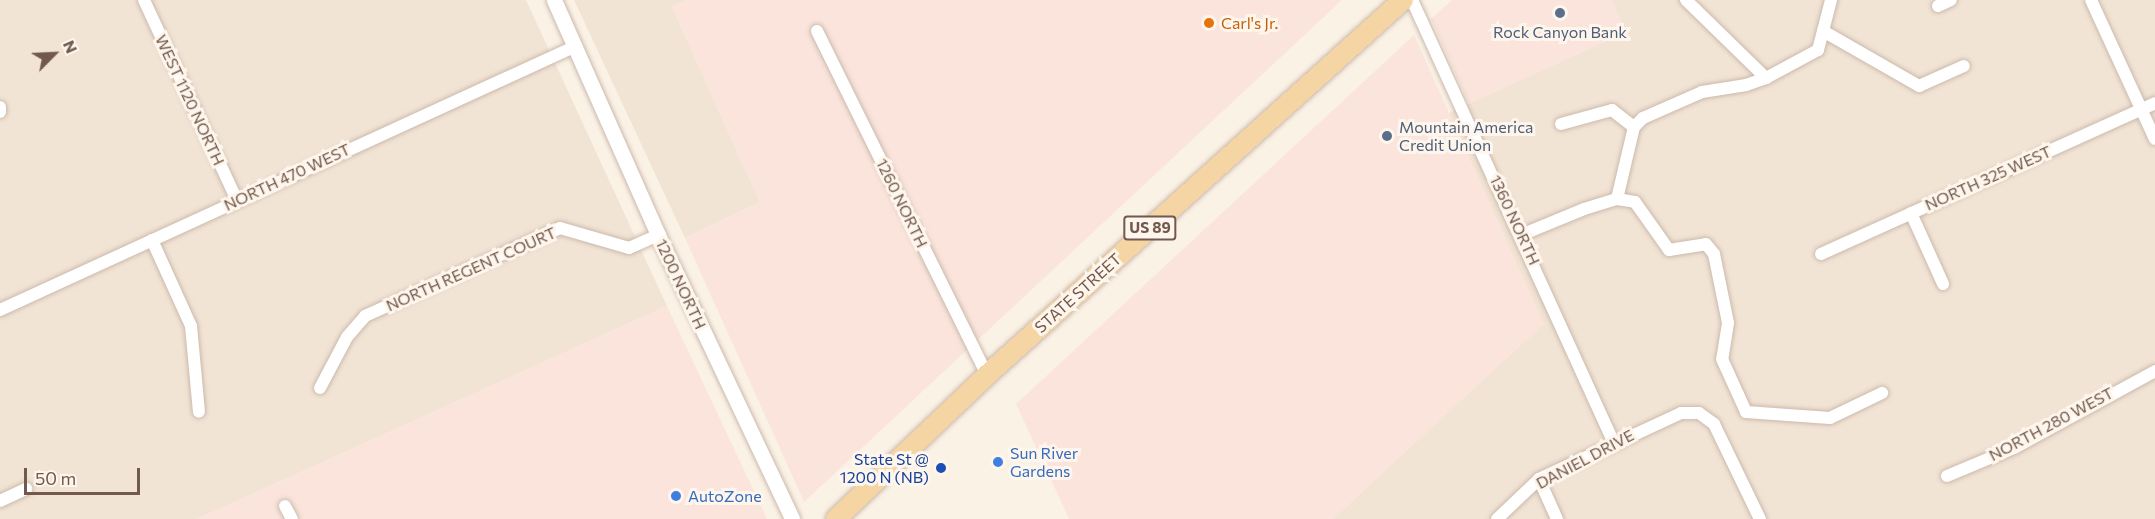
<!DOCTYPE html>
<html>
<head>
<meta charset="utf-8">
<style>
  body { margin:0 }
  #map { position:relative; width:2155px; height:519px; overflow:hidden; background:#fbf2e6; font-family:Commissioner,sans-serif }
  div>[style] { position:absolute }
  .residential>* { inset:0; background:#f2e4d5 }
  .commercial>* { inset:0; background:#fae4db }
  .roads { filter:drop-shadow(0 0 2px #cbbaad) drop-shadow(0 0 2px #cbbaad) }
  .minor>* { height:12px; margin:-6px; padding:0 6px; transform-origin:6px; border-radius:6px; background:#fff }
  .tertiary>* { height:15px; margin:-7.5px; padding:0 7.5px; transform-origin:7.5px; border-radius:7.5px; background:#fff }
  .primary>* { height:20px; margin:-10px; padding:0 10px; transform-origin:10px; border-radius:10px; background:#f4d5a3 }
  .dots>* { width:16px; height:16px; translate:-50% -50%; box-sizing:border-box; border:3px solid #fef6ec; border-radius:50% }
  span { translate:-50% -50%; white-space:nowrap; text-align:center; line-height:1.15; -webkit-text-stroke:6px #fef6ec; paint-order:stroke }
  .shield-label span { padding:2px 4px; background:#fef6ec; border:2px solid; border-radius:4px; -webkit-text-stroke-width:0 }
  .shield-label { font-size:15px; color:#72594d; font-weight:700 }
  .food-label { font-size:16px; color:#c56008 }
  .left { translate:0 -50%; text-align:left }
  .service-label { font-size:16px; color:#4e5e75 }
  .street-label { font-size:16px; color:#72594d }
  .shop-label { font-size:16px; color:#366cbe }
  .transit-label { font-size:16px; color:#164399 }
  .right { translate:-100% -50%; text-align:right }
  .north { position:absolute; left:24px; top:24px; width:60px; height:60px; -webkit-text-stroke:4px #fef6ec; paint-order:stroke; rotate:66deg; font-size:16px; font-weight:700; line-height:24px; text-align:center; color:#72594d }
  .north::after { content:''; display:block; margin:auto; width:21px; height:27px; background:#72594d; clip-path:polygon(50% 0,100% 100%,50% 72%,0 100%) }
  .scale { position:absolute; left:24px; top:468px; width:116px; height:27px; box-sizing:border-box; border:3px solid #72594d; border-top:0; padding-left:8px; font-size:18px; line-height:21px; white-space:nowrap; color:#72594d; -webkit-text-stroke:4px #fef6ec; paint-order:stroke }
</style>
</head>
<body>
<div id="map">
  <div class="residential">
    <div style="clip-path:polygon(0 0,526px 0,667px 306px,197px 519px,0 519px)"></div>
    <div style="clip-path:polygon(574px 0,686px 0,672px 7px,760px 202px,685px 238px)"></div>
    <div style="clip-path:polygon(1612px 0,2155px 0,2155px 519px,1333px 519px,1424px 434px,1512px 254px,1449px 113px,1625px 32px)"></div>
  </div>
  <div class="commercial">
    <div style="clip-path:polygon(686px 0,1342px 0,804px 502px,685px 238px,760px 202px,672px 7px)"></div>
    <div style="clip-path:polygon(1452px 0,1612px 0,1626px 32px,1469px 104px,1431px 19px)"></div>
    <div style="clip-path:polygon(1414px 35px,1544px 324px,1333px 519px,1069px 519px,1016px 404px)"></div>
    <div style="clip-path:polygon(667px 306px,767px 519px,197px 519px)"></div>
  </div>
  <div class="roads">
    <div class="minor">
      <div style="left:144px;top:0;width:221px;rotate:65.1deg"></div>
      <div style="left:1412px;top:0;width:486px;rotate:65.5deg"></div>
      <div style="left:1686px;top:0;width:112px;rotate:44.3deg"></div>
      <div style="left:2091px;top:0;width:153px;rotate:65.3deg"></div>
      <div style="left:1938px;top:6px;width:14px;rotate:-25deg"></div>
      <div style="left:817px;top:31px;width:384px;rotate:63.7deg"></div>
      <div style="left:1823px;top:31px;width:111px;rotate:29.8deg"></div>
      <div style="left:1919px;top:86px;width:49px;rotate:-24deg"></div>
      <div style="left:0;top:107px;width:5px;rotate:90deg"></div>
      <div style="left:1561px;top:124px;width:53px;rotate:-15.4deg"></div>
      <div style="left:1612px;top:110px;width:28px;rotate:38deg"></div>
      <div style="left:1617px;top:199px;width:74px;rotate:-76.7deg"></div>
      <div style="left:1634px;top:127px;width:13px;rotate:-45deg"></div>
      <div style="left:1643px;top:118px;width:64px;rotate:-23.8deg"></div>
      <div style="left:1702px;top:92px;width:45px;rotate:-9deg"></div>
      <div style="left:1746px;top:85px;width:21px;rotate:-19deg"></div>
      <div style="left:1766px;top:78px;width:59px;rotate:-28.3deg"></div>
      <div style="left:1818px;top:50px;width:52px;rotate:-75.4deg"></div>
      <div style="left:1911px;top:213px;width:78px;rotate:65.7deg"></div>
      <div style="left:1521px;top:235px;width:68px;rotate:-22.4deg"></div>
      <div style="left:1584px;top:209px;width:34px;rotate:-17deg"></div>
      <div style="left:1617px;top:199px;width:18px;rotate:9deg"></div>
      <div style="left:1635px;top:202px;width:59px;rotate:54.7deg"></div>
      <div style="left:1669px;top:250px;width:37px;rotate:-9deg"></div>
      <div style="left:1706px;top:244px;width:13px;rotate:51deg"></div>
      <div style="left:1714px;top:254px;width:70px;rotate:78.5deg"></div>
      <div style="left:1728px;top:323px;width:36px;rotate:99deg"></div>
      <div style="left:1722px;top:359px;width:58px;rotate:65.6deg"></div>
      <div style="left:1746px;top:412px;width:84px;rotate:4.1deg"></div>
      <div style="left:1830px;top:418px;width:58px;rotate:-25.7deg"></div>
      <div style="left:152px;top:240px;width:94px;rotate:65.6deg"></div>
      <div style="left:191px;top:326px;width:86px;rotate:84.7deg"></div>
      <div style="left:1821px;top:254px;width:367px;rotate:-24.3deg"></div>
      <div style="left:0;top:310px;width:634px;rotate:-24.62deg"></div>
      <div style="left:320px;top:388px;width:58px;rotate:-62.1deg"></div>
      <div style="left:347px;top:337px;width:28px;rotate:-49deg"></div>
      <div style="left:365px;top:316px;width:214px;rotate:-24.3deg"></div>
      <div style="left:560px;top:228px;width:72px;rotate:16.2deg"></div>
      <div style="left:629px;top:248px;width:32px;rotate:-24deg"></div>
      <div style="left:1947px;top:476px;width:73px;rotate:-22.7deg"></div>
      <div style="left:2014px;top:448px;width:161px;rotate:-28.6deg"></div>
      <div style="left:1539px;top:479px;width:44px;rotate:65.8deg"></div>
      <div style="left:0;top:501px;width:29px;rotate:-25deg"></div>
      <div style="left:285px;top:506px;width:15px;rotate:62deg"></div>
      <div style="left:1497px;top:519px;width:58px;rotate:-43.6deg"></div>
      <div style="left:1539px;top:479px;width:157px;rotate:-24.9deg"></div>
      <div style="left:1681px;top:413px;width:18px"></div>
      <div style="left:1699px;top:413px;width:19px;rotate:36deg"></div>
      <div style="left:1714px;top:424px;width:106px;rotate:64.2deg"></div>
    </div>
    <div class="tertiary">
      <div style="left:554px;top:0;width:257px;rotate:66.1deg"></div>
      <div style="left:658px;top:235px;width:314px;rotate:64.7deg"></div>
    </div>
    <div class="primary">
      <div style="left:836px;top:519px;width:209px;rotate:-43.6deg"></div>
      <div style="left:987px;top:375px;width:560px;rotate:-42.03deg"></div>
    </div>
  </div>
  <div class="dots">
    <div style="left:1560px;top:13px;background:#5c6f8a"></div>
    <div style="left:1209px;top:23px;background:#e8710a"></div>
    <div style="left:1387px;top:136px;background:#5c6f8a"></div>
    <div style="left:998px;top:462px;background:#3f7fe0"></div>
    <div style="left:941px;top:468px;background:#1a4fb4"></div>
    <div style="left:676px;top:496px;background:#3f7fe0"></div>
  </div>
  <div class="shield-label">
    <span style="left:1150px;top:228px">US 89</span>
  </div>
  <div class="food-label">
    <span class="left" style="left:1221px;top:23px">Carl's Jr.</span>
  </div>
  <div class="service-label">
    <span style="left:1560px;top:32px">Rock Canyon Bank</span>
    <span class="left" style="left:1399px;top:136px">Mountain America<br>Credit Union</span>
  </div>
  <div class="street-label">
    <span style="left:190px;top:100px;rotate:65deg">WEST 1120 NORTH</span>
    <span style="left:287px;top:177px;rotate:-25deg">NORTH 470 WEST</span>
    <span style="left:1988px;top:178px;rotate:-24deg">NORTH 325 WEST</span>
    <span style="left:902px;top:203px;rotate:64deg">1260 NORTH</span>
    <span style="left:1515px;top:220px;rotate:65deg">1360 NORTH</span>
    <span style="left:471px;top:269px;rotate:-24deg">NORTH REGENT COURT</span>
    <span style="left:681px;top:284px;rotate:65deg">1200 NORTH</span>
    <span style="left:1078px;top:293px;rotate:-42deg">STATE STREET</span>
    <span style="left:2051px;top:424px;rotate:-28deg">NORTH 280 WEST</span>
    <span style="left:1585px;top:459px;rotate:-28deg">DANIEL DRIVE</span>
  </div>
  <div class="shop-label">
    <span class="left" style="left:1010px;top:462px">Sun River<br>Gardens</span>
    <span class="left" style="left:688px;top:496px">AutoZone</span>
  </div>
  <div class="transit-label">
    <span class="right" style="left:929px;top:468px">State St @<br>1200 N (NB)</span>
  </div>
  <div class="north">N</div>
  <div class="scale">50 m</div>
</div>
</body>
</html>
